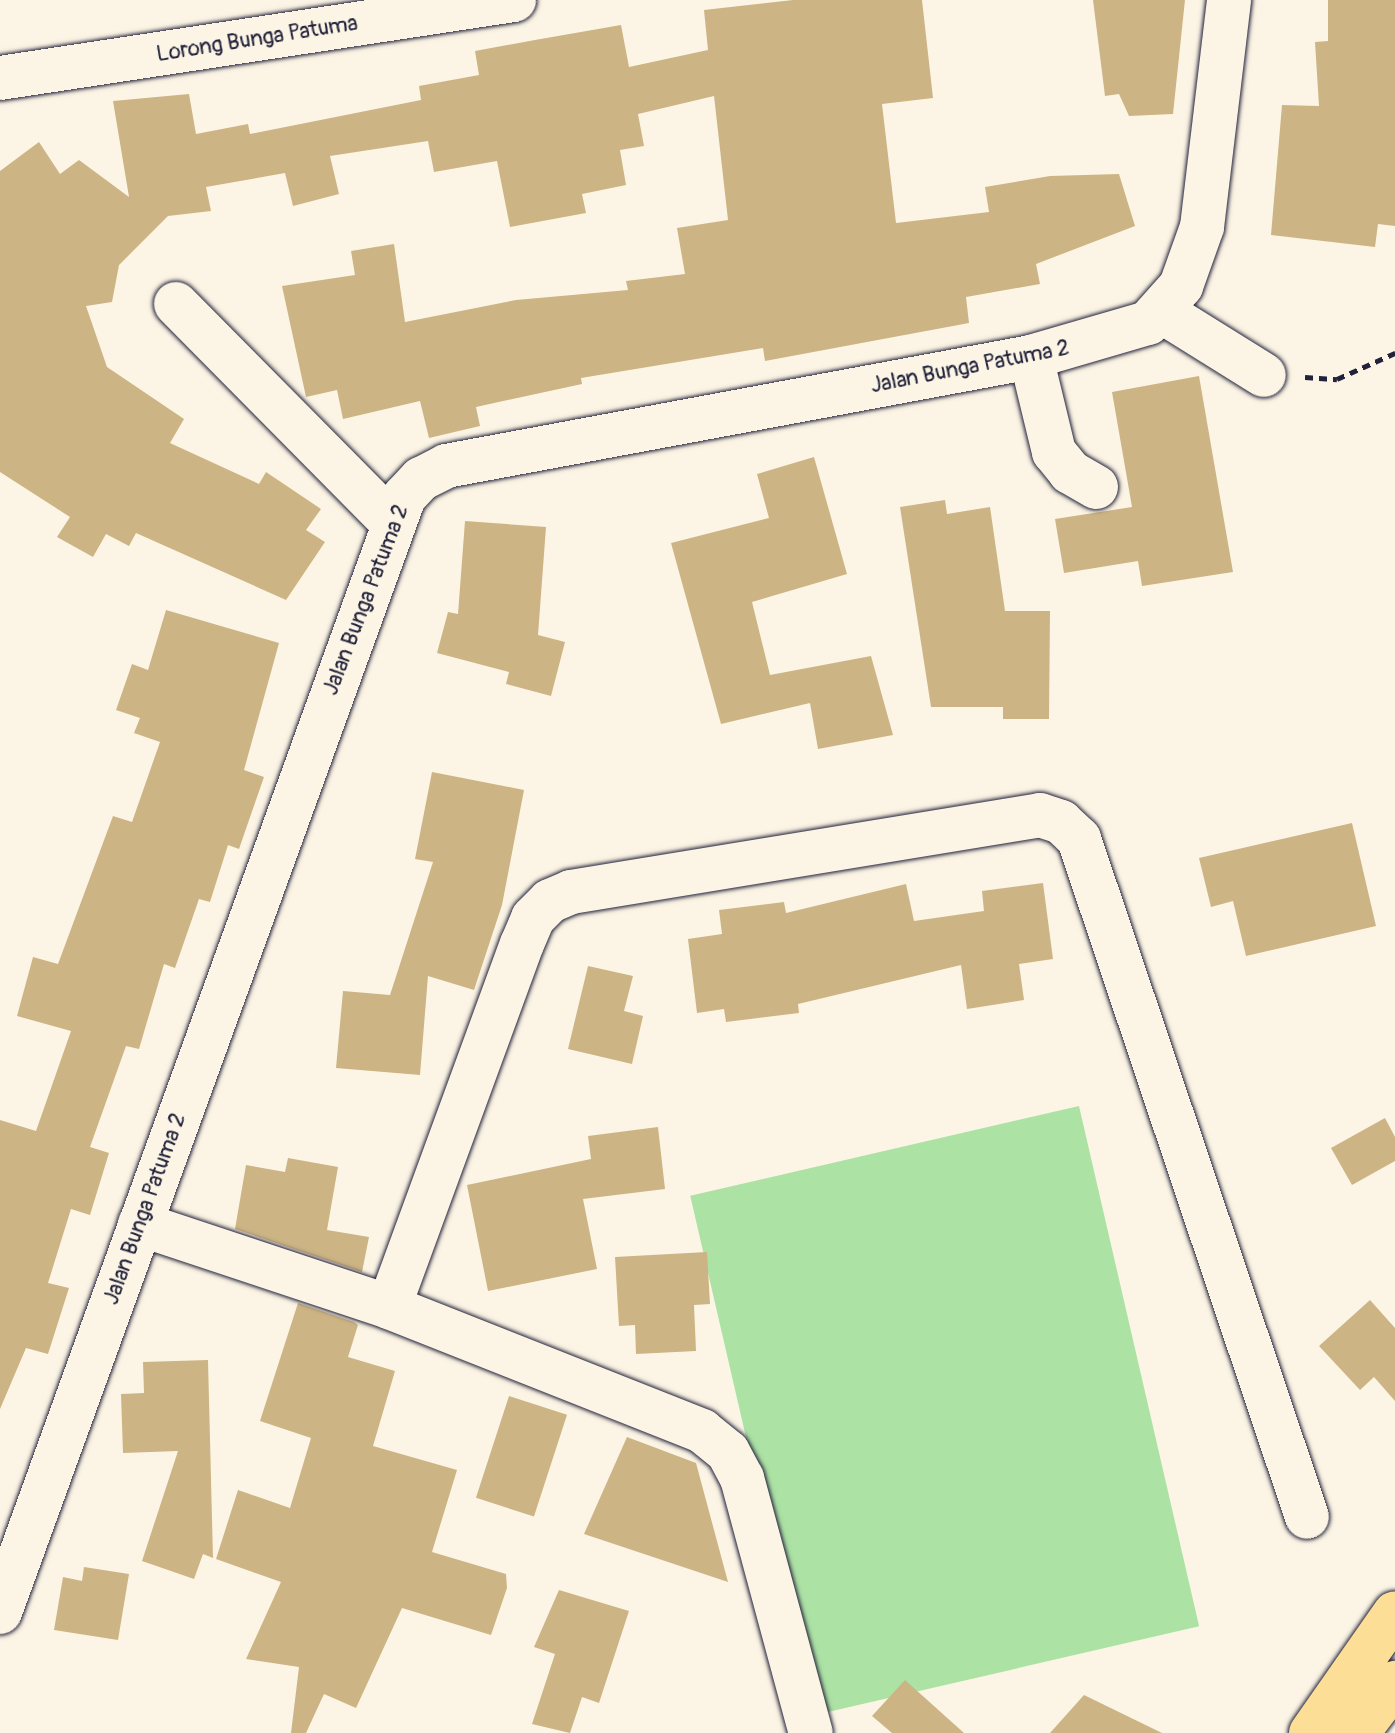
<!DOCTYPE html>
<html>
<head>
<meta charset="utf-8">
<style>
  body { margin:0 }
  #map { position:relative; width:1395px; height:1733px; overflow:hidden; background:#fcf5e5; font-family:Pangolin,sans-serif }
  div>[style] { position:absolute }
  .green>* { inset:0; background:#ade2a5; transform-origin:0 0 }
  .building>* { inset:0; background:#cdb484; transform-origin:0 0 }
  .path>* { height:5px; margin-top:-2.5px; transform-origin:0; background:repeating-linear-gradient(90deg,#22223b 0 8px,transparent 0 14px) }
  .roads { filter:drop-shadow(0 0 2px #22223b) drop-shadow(0 0 2px #22223b) }
  .minor>* { height:44px; margin:-22px; padding:0 22px; transform-origin:22px; border-radius:22px; background:#fcf5e5 }
  .highway>* { height:44px; margin:-22px; padding:0 22px; transform-origin:22px; border-radius:22px; background:#fdde96 }
  span { translate:-50% -50%; white-space:nowrap; text-align:center; line-height:1.15; -webkit-text-stroke:8px #fcf5e5; paint-order:stroke }
  .street-label { font-size:22px; color:#22223b }
</style>
</head>
<body>
<div id="map">
  <div class="green">
    <div style="left:1079px;top:1106px;width:534px;height:399px;rotate:77deg"></div>
  </div>
  <div class="building">
    <div style="clip-path:polygon(793px 0,922px 0,933px 98px,882px 104px,896px 223px,989px 212px,985px 187px,1050px 176px,1119px 174px,1135px 226px,1036px 264px,1040px 284px,966px 297px,969px 323px,765px 361px,763px 348px,581px 378px,582px 384px,476px 407px,480px 426px,429px 438px,420px 401px,343px 419px,337px 390px,306px 397px,282px 286px,355px 275px,351px 251px,394px 244px,405px 322px,516px 300px,628px 290px,626px 281px,685px 274px,677px 228px,728px 220px,714px 96px,638px 114px,644px 146px,620px 150px,626px 185px,582px 194px,586px 213px,510px 227px,497px 161px,434px 172px,428px 141px,330px 156px,339px 194px,293px 206px,285px 173px,206px 187px,211px 211px,168px 216px,119px 265px,112px 302px,86px 306px,107px 367px,184px 419px,170px 443px,259px 484px,266px 472px,321px 509px,306px 530px,325px 542px,286px 600px,136px 533px,129px 546px,106px 534px,93px 557px,57px 537px,70px 517px,0 472px,0 171px,39px 142px,60px 174px,79px 160px,129px 197px,113px 101px,189px 94px,196px 134px,248px 124px,250px 134px,421px 100px,419px 86px,479px 75px,475px 51px,535px 40px,621px 25px,629px 67px,708px 50px,704px 10px)"></div>
    <div style="clip-path:polygon(1093px 0,1185px 0,1173px 114px,1129px 116px,1119px 94px,1105px 96px)"></div>
    <div style="clip-path:polygon(1328px 0,1395px 0,1395px 226px,1378px 224px,1375px 247px,1271px 235px,1282px 105px,1319px 106px,1315px 42px,1328px 41px)"></div>
    <div style="clip-path:polygon(1199px 376px,1233px 572px,1142px 586px,1138px 561px,1064px 573px,1055px 519px,1132px 507px,1112px 392px)"></div>
    <div style="clip-path:polygon(814px 457px,847px 574px,752px 602px,770px 675px,871px 656px,893px 735px,818px 749px,810px 703px,721px 724px,671px 543px,769px 518px,757px 474px)"></div>
    <div style="clip-path:polygon(945px 500px,947px 514px,990px 507px,1005px 611px,1050px 611px,1049px 719px,1003px 719px,1003px 707px,931px 707px,900px 507px)"></div>
    <div style="clip-path:polygon(465px 521px,546px 527px,538px 635px,565px 642px,551px 696px,506px 684px,509px 672px,437px 653px,448px 612px,458px 614px)"></div>
    <div style="clip-path:polygon(166px 610px,279px 643px,244px 770px,264px 777px,239px 849px,228px 845px,210px 902px,199px 899px,175px 968px,164px 964px,139px 1049px,126px 1046px,90px 1147px,109px 1153px,90px 1215px,71px 1209px,48px 1283px,69px 1288px,48px 1354px,26px 1348px,0 1409px,0 1120px,36px 1131px,71px 1031px,17px 1016px,33px 957px,58px 964px,113px 816px,132px 822px,160px 742px,134px 733px,140px 718px,116px 710px,132px 664px,148px 670px)"></div>
    <div style="clip-path:polygon(432px 772px,524px 790px,502px 905px,474px 990px,428px 976px,420px 1075px,336px 1068px,343px 991px,390px 995px,433px 862px,415px 859px)"></div>
    <div style="clip-path:polygon(1352px 823px,1376px 926px,1246px 956px,1233px 901px,1211px 907px,1199px 858px)"></div>
    <div style="clip-path:polygon(1043px 883px,1053px 959px,1019px 964px,1024px 1000px,967px 1009px,961px 965px,798px 1004px,799px 1013px,726px 1022px,724px 1009px,697px 1013px,688px 939px,722px 934px,719px 910px,784px 902px,786px 913px,906px 884px,914px 921px,984px 911px,982px 891px)"></div>
    <div style="clip-path:polygon(588px 966px,633px 976px,624px 1011px,643px 1016px,632px 1064px,568px 1049px)"></div>
    <div style="clip-path:polygon(1385px 1118px,1395px 1137px,1395px 1161px,1352px 1185px,1331px 1148px)"></div>
    <div style="clip-path:polygon(658px 1127px,665px 1189px,583px 1199px,597px 1269px,488px 1291px,467px 1185px,591px 1159px,588px 1136px)"></div>
    <div style="clip-path:polygon(288px 1158px,338px 1167px,327px 1230px,369px 1237px,362px 1272px,235px 1229px,246px 1165px,285px 1172px)"></div>
    <div style="clip-path:polygon(707px 1252px,710px 1304px,694px 1305px,696px 1351px,636px 1354px,635px 1325px,619px 1326px,615px 1257px)"></div>
    <div style="clip-path:polygon(1370px 1300px,1395px 1328px,1395px 1401px,1374px 1377px,1360px 1390px,1319px 1346px)"></div>
    <div style="clip-path:polygon(298px 1303px,354px 1322px,358px 1325px,348px 1357px,395px 1371px,373px 1446px,457px 1470px,432px 1552px,506px 1574px,507px 1588px,491px 1635px,402px 1608px,356px 1708px,324px 1694px,306px 1733px,291px 1733px,299px 1667px,246px 1659px,281px 1582px,216px 1559px,238px 1490px,290px 1508px,311px 1438px,260px 1421px)"></div>
    <div style="clip-path:polygon(208px 1360px,213px 1558px,203px 1554px,194px 1579px,142px 1561px,178px 1451px,123px 1453px,121px 1394px,144px 1393px,143px 1362px)"></div>
    <div style="left:509px;top:1396px;width:61px;height:107px;rotate:18deg"></div>
    <div style="clip-path:polygon(627px 1437px,696px 1463px,728px 1582px,584px 1534px)"></div>
    <div style="clip-path:polygon(84px 1567px,129px 1574px,118px 1640px,54px 1630px,63px 1577px,82px 1581px)"></div>
    <div style="clip-path:polygon(559px 1590px,629px 1611px,599px 1703px,582px 1697px,570px 1733px,532px 1724px,555px 1654px,534px 1647px)"></div>
    <div style="clip-path:polygon(905px 1680px,964px 1733px,892px 1733px,872px 1716px)"></div>
    <div style="clip-path:polygon(1084px 1695px,1162px 1733px,1050px 1733px)"></div>
  </div>
  <div class="path">
    <div style="left:1305px;top:377px;width:32px;rotate:4deg"></div>
    <div style="left:1337px;top:379px;width:64px;rotate:-24.1deg"></div>
  </div>
  <div class="roads">
    <div class="minor">
      <div style="left:0;top:78px;width:520px;rotate:-8.63deg"></div>
      <div style="left:176px;top:304px;width:305px;rotate:45.3deg"></div>
      <div style="left:1161px;top:311px;width:121px;rotate:31.9deg"></div>
      <div style="left:1031px;top:357px;width:98px;rotate:76.4deg"></div>
      <div style="left:1054px;top:452px;width:26px;rotate:51deg"></div>
      <div style="left:1070px;top:472px;width:30px;rotate:30deg"></div>
      <div style="left:140px;top:1224px;width:262px;rotate:18.4deg"></div>
      <div style="left:389px;top:1307px;width:337px;rotate:21.6deg"></div>
      <div style="left:702px;top:1431px;width:33px;rotate:39deg"></div>
      <div style="left:728px;top:1452px;width:30px;rotate:62deg"></div>
      <div style="left:742px;top:1478px;width:264px;rotate:74.9deg"></div>
      <div style="left:389px;top:1307px;width:387px;rotate:-69.9deg"></div>
      <div style="left:522px;top:944px;width:28px;rotate:-67deg"></div>
      <div style="left:533px;top:918px;width:24px;rotate:-45deg"></div>
      <div style="left:550px;top:901px;width:23px;rotate:-23deg"></div>
      <div style="left:571px;top:892px;width:475px;rotate:-9.3deg"></div>
      <div style="left:1040px;top:815px;width:22px;rotate:18deg"></div>
      <div style="left:1061px;top:822px;width:25px;rotate:43deg"></div>
      <div style="left:1079px;top:839px;width:715px;rotate:71.41deg"></div>
      <div style="left:0;top:1612px;width:1186px;rotate:-70.08deg"></div>
      <div style="left:404px;top:497px;width:25px;rotate:-47deg"></div>
      <div style="left:421px;top:479px;width:28px;rotate:-27deg"></div>
      <div style="left:446px;top:466px;width:595px;rotate:-10.55deg"></div>
      <div style="left:1031px;top:357px;width:122px;rotate:-16.2deg"></div>
      <div style="left:1148px;top:323px;width:50px;rotate:-48.3deg"></div>
      <div style="left:1181px;top:286px;width:63px;rotate:-70.4deg"></div>
      <div style="left:1202px;top:227px;width:229px;rotate:-83.2deg"></div>
    </div>
    <div class="highway">
      <div style="left:1311px;top:1733px;width:146px;rotate:-55deg"></div>
      <div style="left:1357px;top:1733px;width:63px;rotate:-52.8deg"></div>
    </div>
  </div>
  <div class="street-label">
    <span style="left:257px;top:39px;rotate:-9deg">Lorong Bunga Patuma</span>
    <span style="left:970px;top:367px;rotate:-11deg">Jalan Bunga Patuma 2</span>
    <span style="left:366px;top:600px;rotate:-69deg">Jalan Bunga Patuma 2</span>
    <span style="left:145px;top:1209px;rotate:-70deg">Jalan Bunga Patuma 2</span>
  </div>
</div>
</body>
</html>
